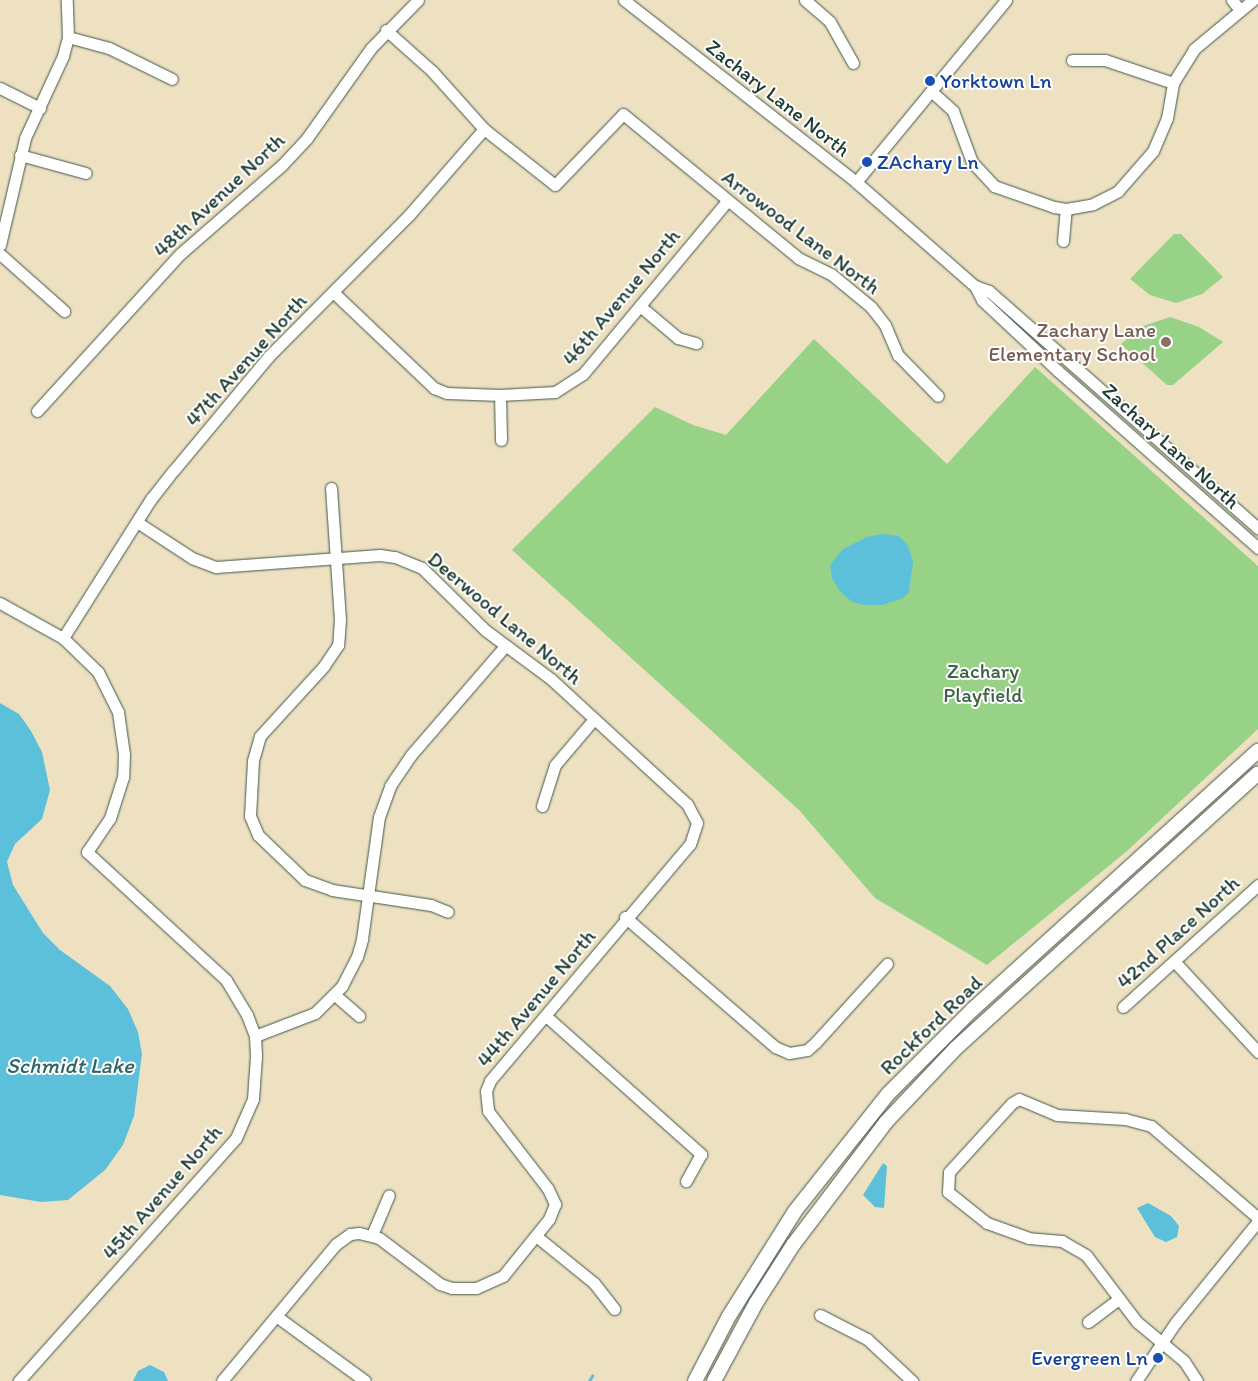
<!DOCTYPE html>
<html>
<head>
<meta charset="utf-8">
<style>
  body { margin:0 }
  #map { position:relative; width:1258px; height:1381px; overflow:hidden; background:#ede1c2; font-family:Itim,sans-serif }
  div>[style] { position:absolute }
  .green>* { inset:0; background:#97d286 }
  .water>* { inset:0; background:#5cc0da }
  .stream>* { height:2.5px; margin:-1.25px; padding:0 1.25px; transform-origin:1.25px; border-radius:1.25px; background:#5cc0da }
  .roads { filter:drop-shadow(0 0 1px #3e5649) drop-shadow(0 0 1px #3e5649) }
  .minor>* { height:11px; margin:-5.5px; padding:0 5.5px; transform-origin:5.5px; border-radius:5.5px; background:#fff }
  .major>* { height:14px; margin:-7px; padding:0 7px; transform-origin:7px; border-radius:7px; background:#fff }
  .dots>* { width:14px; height:14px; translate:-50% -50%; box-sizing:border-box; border:2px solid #fff; border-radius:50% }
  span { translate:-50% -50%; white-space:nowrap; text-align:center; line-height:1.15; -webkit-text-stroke:4px #fff; paint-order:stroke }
  .transit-label { font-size:21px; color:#164399 }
  .left { translate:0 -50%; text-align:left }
  .right { translate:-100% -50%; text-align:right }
  .street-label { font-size:21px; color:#1f3d34 }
  .education-label { font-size:21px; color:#785e54 }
  .park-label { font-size:21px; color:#3d6248 }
  .water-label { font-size:22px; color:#316466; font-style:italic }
</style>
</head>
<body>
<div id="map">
  <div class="green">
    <div style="clip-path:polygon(1174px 234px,1181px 234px,1223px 277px,1202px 294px,1176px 303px,1150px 295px,1130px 279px)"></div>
    <div style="clip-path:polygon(1170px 317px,1199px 327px,1223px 342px,1173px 385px,1167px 385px,1121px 344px,1143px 326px)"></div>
    <div style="clip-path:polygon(814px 339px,947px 464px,1035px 367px,1258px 566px,1258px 729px,1127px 851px,987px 965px,875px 898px,799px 810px,512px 550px,655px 407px,693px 425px,726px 435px)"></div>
  </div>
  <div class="water">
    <div style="clip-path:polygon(882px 534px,899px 536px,908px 546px,913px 561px,909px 592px,903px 598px,882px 605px,864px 605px,852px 602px,839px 590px,832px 578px,830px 565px,843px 549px,867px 537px)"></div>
    <div style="clip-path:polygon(0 703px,19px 714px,31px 731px,42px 752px,50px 790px,42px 819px,15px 844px,7px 862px,13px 885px,43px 933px,60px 950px,110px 986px,128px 1009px,138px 1032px,142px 1054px,134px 1116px,123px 1145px,105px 1170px,68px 1200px,41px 1202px,0 1195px)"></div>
    <div style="clip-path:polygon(883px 1163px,887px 1166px,884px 1208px,875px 1207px,863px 1195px)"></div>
    <div style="clip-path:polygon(1148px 1203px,1171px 1216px,1179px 1226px,1177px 1237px,1166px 1242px,1155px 1237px,1137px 1208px)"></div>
    <div style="clip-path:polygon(150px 1365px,164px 1372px,168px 1381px,133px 1381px,138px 1371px)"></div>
  </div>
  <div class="stream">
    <div style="left:589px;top:1381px;width:6px;rotate:-59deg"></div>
  </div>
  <div class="roads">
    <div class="minor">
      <div style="left:624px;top:0;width:295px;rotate:38.1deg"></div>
      <div style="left:856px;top:182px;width:158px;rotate:41.2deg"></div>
      <div style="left:975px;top:286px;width:15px;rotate:20deg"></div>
      <div style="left:989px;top:291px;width:359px;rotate:41.4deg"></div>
      <div style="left:805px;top:0;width:33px;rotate:41deg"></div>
      <div style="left:830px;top:22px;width:47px;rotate:60.7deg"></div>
      <div style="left:1232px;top:0;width:13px;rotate:51deg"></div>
      <div style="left:386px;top:30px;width:62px;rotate:41.7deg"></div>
      <div style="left:432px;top:71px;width:78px;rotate:48.1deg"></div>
      <div style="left:484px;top:129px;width:90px;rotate:38.3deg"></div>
      <div style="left:555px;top:185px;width:98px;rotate:-46.2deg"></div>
      <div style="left:623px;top:114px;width:227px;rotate:39.4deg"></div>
      <div style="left:798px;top:258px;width:37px;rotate:26deg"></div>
      <div style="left:831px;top:274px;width:52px;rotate:39.5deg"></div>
      <div style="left:871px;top:307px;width:23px;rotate:52deg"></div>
      <div style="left:885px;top:325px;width:33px;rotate:67deg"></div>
      <div style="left:898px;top:355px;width:57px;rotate:45.7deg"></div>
      <div style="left:68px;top:37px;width:42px;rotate:15deg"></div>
      <div style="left:109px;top:48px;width:70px;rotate:26.2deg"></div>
      <div style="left:1072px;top:60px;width:33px"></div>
      <div style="left:1105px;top:60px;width:72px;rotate:18.7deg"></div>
      <div style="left:0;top:88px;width:45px;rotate:26.6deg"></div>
      <div style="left:931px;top:91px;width:30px;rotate:42deg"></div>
      <div style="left:953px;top:111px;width:54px;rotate:69.6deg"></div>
      <div style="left:972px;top:162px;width:33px;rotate:47deg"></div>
      <div style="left:994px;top:186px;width:64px;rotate:19.3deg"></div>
      <div style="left:1054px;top:207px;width:12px;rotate:9deg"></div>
      <div style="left:1066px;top:209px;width:27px;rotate:-10deg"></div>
      <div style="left:1093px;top:204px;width:28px;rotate:-27deg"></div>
      <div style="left:1118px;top:191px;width:53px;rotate:-48.8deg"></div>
      <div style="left:1153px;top:151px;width:36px;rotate:-67deg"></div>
      <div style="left:1167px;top:118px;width:36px;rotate:-80deg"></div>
      <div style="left:1173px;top:83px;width:40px;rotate:-58deg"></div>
      <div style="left:1194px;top:49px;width:77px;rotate:-39.7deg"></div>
      <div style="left:20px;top:155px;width:68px;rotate:15.3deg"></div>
      <div style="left:856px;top:182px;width:236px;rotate:-50.5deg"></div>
      <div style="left:1063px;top:241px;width:32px;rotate:-85deg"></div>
      <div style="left:0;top:245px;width:110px;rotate:-76.8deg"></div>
      <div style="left:25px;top:138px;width:90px;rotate:-65.1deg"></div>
      <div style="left:63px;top:56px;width:20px;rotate:-75deg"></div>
      <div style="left:68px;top:37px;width:37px;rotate:-92deg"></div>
      <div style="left:0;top:254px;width:86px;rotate:41.7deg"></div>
      <div style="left:975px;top:286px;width:16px;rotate:63deg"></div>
      <div style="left:982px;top:300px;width:104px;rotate:43.1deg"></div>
      <div style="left:1058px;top:371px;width:267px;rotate:41.5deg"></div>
      <div style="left:333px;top:292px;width:139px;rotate:43.5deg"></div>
      <div style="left:434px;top:388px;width:14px;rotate:21deg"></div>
      <div style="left:447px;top:393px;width:53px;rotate:2.2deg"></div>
      <div style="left:500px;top:395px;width:55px;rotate:-3.1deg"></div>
      <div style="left:555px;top:392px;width:33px;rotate:-33deg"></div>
      <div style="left:583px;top:374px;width:225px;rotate:-50.2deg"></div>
      <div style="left:640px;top:306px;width:50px;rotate:40.1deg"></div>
      <div style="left:678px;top:338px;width:19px;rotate:16deg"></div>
      <div style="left:500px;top:395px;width:45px;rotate:88.7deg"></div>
      <div style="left:37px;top:411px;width:212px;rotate:-47.7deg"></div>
      <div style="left:180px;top:254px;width:135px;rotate:-41.1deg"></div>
      <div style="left:282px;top:165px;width:37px;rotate:-47deg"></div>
      <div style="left:307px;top:138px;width:110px;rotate:-54.6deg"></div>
      <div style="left:371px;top:48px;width:67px;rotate:-45.6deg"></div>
      <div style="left:331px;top:488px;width:131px;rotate:86.1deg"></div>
      <div style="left:340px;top:619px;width:26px;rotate:94deg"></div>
      <div style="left:338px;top:645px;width:25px;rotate:124deg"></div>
      <div style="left:324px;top:666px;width:95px;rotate:132.4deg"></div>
      <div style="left:260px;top:736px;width:26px;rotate:106deg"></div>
      <div style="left:253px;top:761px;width:55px;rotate:93.1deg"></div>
      <div style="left:250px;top:816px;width:21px;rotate:67deg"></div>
      <div style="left:258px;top:835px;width:65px;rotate:43.8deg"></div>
      <div style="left:305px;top:880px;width:29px;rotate:20deg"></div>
      <div style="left:332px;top:890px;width:100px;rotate:8.6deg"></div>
      <div style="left:431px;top:905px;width:18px;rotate:22deg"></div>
      <div style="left:137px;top:522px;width:66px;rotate:33.2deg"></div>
      <div style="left:192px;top:558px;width:26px;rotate:21deg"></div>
      <div style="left:216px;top:567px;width:164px;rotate:-4.2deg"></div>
      <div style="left:380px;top:555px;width:15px;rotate:8deg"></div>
      <div style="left:395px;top:557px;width:29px;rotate:22deg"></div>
      <div style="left:422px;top:568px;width:88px;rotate:44.5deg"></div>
      <div style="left:485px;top:630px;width:82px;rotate:36.6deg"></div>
      <div style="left:551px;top:679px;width:185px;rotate:42.6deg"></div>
      <div style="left:687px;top:804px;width:21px;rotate:62deg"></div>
      <div style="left:697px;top:823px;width:22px;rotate:108deg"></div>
      <div style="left:690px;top:844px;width:310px;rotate:130.2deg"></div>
      <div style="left:490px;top:1081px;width:11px;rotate:112deg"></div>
      <div style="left:486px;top:1091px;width:20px;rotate:84deg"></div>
      <div style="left:488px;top:1111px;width:98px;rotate:52.4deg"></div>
      <div style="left:548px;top:1189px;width:17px;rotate:65deg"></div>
      <div style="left:555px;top:1204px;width:16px;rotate:112deg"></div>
      <div style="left:549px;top:1219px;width:73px;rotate:128.9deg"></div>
      <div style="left:503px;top:1276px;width:30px;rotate:156deg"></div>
      <div style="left:476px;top:1288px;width:24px;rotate:180deg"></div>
      <div style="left:452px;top:1288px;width:13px;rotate:-162deg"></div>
      <div style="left:440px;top:1284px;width:76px;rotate:-143deg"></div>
      <div style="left:379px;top:1238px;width:21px;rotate:-166deg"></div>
      <div style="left:359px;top:1233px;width:9px;rotate:174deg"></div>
      <div style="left:350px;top:1234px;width:17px;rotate:144deg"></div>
      <div style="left:336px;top:1244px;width:178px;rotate:129.8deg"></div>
      <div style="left:0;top:603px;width:72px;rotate:29.1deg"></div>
      <div style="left:63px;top:638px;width:49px;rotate:44.2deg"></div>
      <div style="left:98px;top:672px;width:45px;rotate:63.4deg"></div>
      <div style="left:118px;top:712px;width:42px;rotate:81.9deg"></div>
      <div style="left:124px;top:754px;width:23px;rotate:92deg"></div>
      <div style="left:123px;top:777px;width:43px;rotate:107.6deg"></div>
      <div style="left:110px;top:818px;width:41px;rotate:124.1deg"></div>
      <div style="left:87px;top:852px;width:189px;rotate:42.6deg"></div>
      <div style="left:226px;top:980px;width:41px;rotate:59deg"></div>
      <div style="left:247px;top:1015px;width:22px;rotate:69deg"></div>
      <div style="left:255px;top:1036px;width:20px;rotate:87deg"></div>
      <div style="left:256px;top:1056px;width:43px;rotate:94deg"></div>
      <div style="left:253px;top:1099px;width:43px;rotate:113.6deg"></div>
      <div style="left:236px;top:1138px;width:326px;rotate:131.8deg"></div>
      <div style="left:63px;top:638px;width:165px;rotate:-57.7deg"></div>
      <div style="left:151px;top:499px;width:37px;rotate:-52deg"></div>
      <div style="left:174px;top:470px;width:148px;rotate:-50.2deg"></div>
      <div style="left:269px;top:356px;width:199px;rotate:-45.2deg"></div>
      <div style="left:409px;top:215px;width:114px;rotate:-48.9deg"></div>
      <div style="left:542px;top:806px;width:43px;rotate:-72.4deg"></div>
      <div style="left:555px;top:765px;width:60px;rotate:-49.7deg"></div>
      <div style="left:625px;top:917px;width:198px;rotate:40.9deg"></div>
      <div style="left:775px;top:1047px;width:15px;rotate:23deg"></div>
      <div style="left:789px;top:1053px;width:18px;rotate:-9deg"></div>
      <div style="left:807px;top:1050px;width:11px;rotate:-41deg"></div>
      <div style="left:815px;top:1043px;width:107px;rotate:-47.7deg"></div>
      <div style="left:1174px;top:961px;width:124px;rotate:47.3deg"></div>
      <div style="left:335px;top:995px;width:32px;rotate:41deg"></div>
      <div style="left:1123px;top:1007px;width:182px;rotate:-42.1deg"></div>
      <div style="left:546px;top:1016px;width:208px;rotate:41.7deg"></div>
      <div style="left:701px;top:1154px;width:31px;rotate:119deg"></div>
      <div style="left:255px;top:1036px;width:64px;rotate:-21deg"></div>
      <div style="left:315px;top:1013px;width:38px;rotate:-45deg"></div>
      <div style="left:342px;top:986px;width:33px;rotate:-63deg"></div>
      <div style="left:357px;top:957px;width:19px;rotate:-74deg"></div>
      <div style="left:362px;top:939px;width:123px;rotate:-82.1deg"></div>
      <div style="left:379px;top:817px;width:33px;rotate:-70deg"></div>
      <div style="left:390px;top:786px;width:37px;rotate:-56deg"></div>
      <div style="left:411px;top:755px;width:144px;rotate:-49.2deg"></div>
      <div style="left:372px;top:1235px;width:43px;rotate:-67deg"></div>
      <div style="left:536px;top:1236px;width:75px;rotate:39deg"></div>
      <div style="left:594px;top:1283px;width:33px;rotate:52deg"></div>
      <div style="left:820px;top:1315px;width:53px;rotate:27.1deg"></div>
      <div style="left:867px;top:1339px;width:62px;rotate:43deg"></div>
      <div style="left:276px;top:1316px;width:110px;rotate:36.1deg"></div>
      <div style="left:1088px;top:1322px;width:39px;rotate:-37deg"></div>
      <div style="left:1136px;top:1381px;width:71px;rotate:-55.9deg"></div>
      <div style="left:1176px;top:1322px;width:130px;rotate:-50.9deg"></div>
      <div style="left:1197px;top:1381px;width:24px;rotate:-123deg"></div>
      <div style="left:1184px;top:1361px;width:61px;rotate:-140.3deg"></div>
      <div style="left:1137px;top:1322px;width:84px;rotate:-127.3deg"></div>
      <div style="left:1086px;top:1255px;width:28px;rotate:-150deg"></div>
      <div style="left:1062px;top:1241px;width:33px;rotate:-175deg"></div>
      <div style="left:1029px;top:1238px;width:45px;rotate:-160.3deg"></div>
      <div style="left:987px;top:1223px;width:50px;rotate:-141.5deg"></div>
      <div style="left:948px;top:1192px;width:20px;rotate:-87deg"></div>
      <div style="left:949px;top:1172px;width:93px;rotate:-47.6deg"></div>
      <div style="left:1012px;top:1103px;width:8px;rotate:-30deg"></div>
      <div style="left:1019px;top:1099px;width:41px;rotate:22.8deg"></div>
      <div style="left:1057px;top:1115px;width:68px;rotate:3.4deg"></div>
      <div style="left:1125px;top:1119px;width:27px;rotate:15deg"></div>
      <div style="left:1151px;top:1126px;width:141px;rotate:40.7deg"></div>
    </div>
    <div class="major">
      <div style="left:695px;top:1381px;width:73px;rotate:-62.4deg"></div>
      <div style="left:729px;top:1316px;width:124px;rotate:-57.8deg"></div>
      <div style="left:795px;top:1211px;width:149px;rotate:-51.5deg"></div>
      <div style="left:888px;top:1094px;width:119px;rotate:-45deg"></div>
      <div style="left:972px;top:1010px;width:386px;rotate:-42.2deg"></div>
      <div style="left:714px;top:1381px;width:89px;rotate:-61.7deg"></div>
      <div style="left:756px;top:1303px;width:69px;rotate:-57.5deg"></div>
      <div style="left:793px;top:1245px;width:154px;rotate:-52.9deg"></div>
      <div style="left:886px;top:1122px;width:102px;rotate:-46.6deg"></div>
      <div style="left:956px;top:1048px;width:408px;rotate:-42.3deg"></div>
    </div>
  </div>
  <div class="dots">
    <div style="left:930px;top:81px;background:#1a4fb4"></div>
    <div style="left:867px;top:162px;background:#1a4fb4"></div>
    <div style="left:1166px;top:342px;background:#8d6e63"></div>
    <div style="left:1158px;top:1358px;background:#1a4fb4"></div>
  </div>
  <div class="transit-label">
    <span class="left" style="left:940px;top:81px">Yorktown Ln</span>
    <span class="left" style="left:877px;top:162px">ZAchary Ln</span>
    <span class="right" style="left:1148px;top:1358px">Evergreen Ln</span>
  </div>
  <div class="street-label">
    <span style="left:778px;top:98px;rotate:38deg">Zachary Lane North</span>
    <span style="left:219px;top:195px;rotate:-43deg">48th Avenue North</span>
    <span style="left:801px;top:232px;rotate:37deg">Arrowood Lane North</span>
    <span style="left:621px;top:297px;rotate:-50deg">46th Avenue North</span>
    <span style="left:246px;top:360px;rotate:-48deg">47th Avenue North</span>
    <span style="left:1171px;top:446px;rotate:42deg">Zachary Lane North</span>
    <span style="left:505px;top:618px;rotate:40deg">Deerwood Lane North</span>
    <span style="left:1178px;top:932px;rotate:-42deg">42nd Place North</span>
    <span style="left:536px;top:998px;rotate:-50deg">44th Avenue North</span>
    <span style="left:931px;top:1025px;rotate:-44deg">Rockford Road</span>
    <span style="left:162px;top:1192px;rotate:-49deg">45th Avenue North</span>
  </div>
  <div class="education-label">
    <span class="right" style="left:1156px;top:342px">Zachary Lane<br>Elementary School</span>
  </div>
  <div class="park-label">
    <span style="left:983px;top:683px">Zachary<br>Playfield</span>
  </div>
  <div class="water-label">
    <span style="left:70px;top:1066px">Schmidt Lake</span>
  </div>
</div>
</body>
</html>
